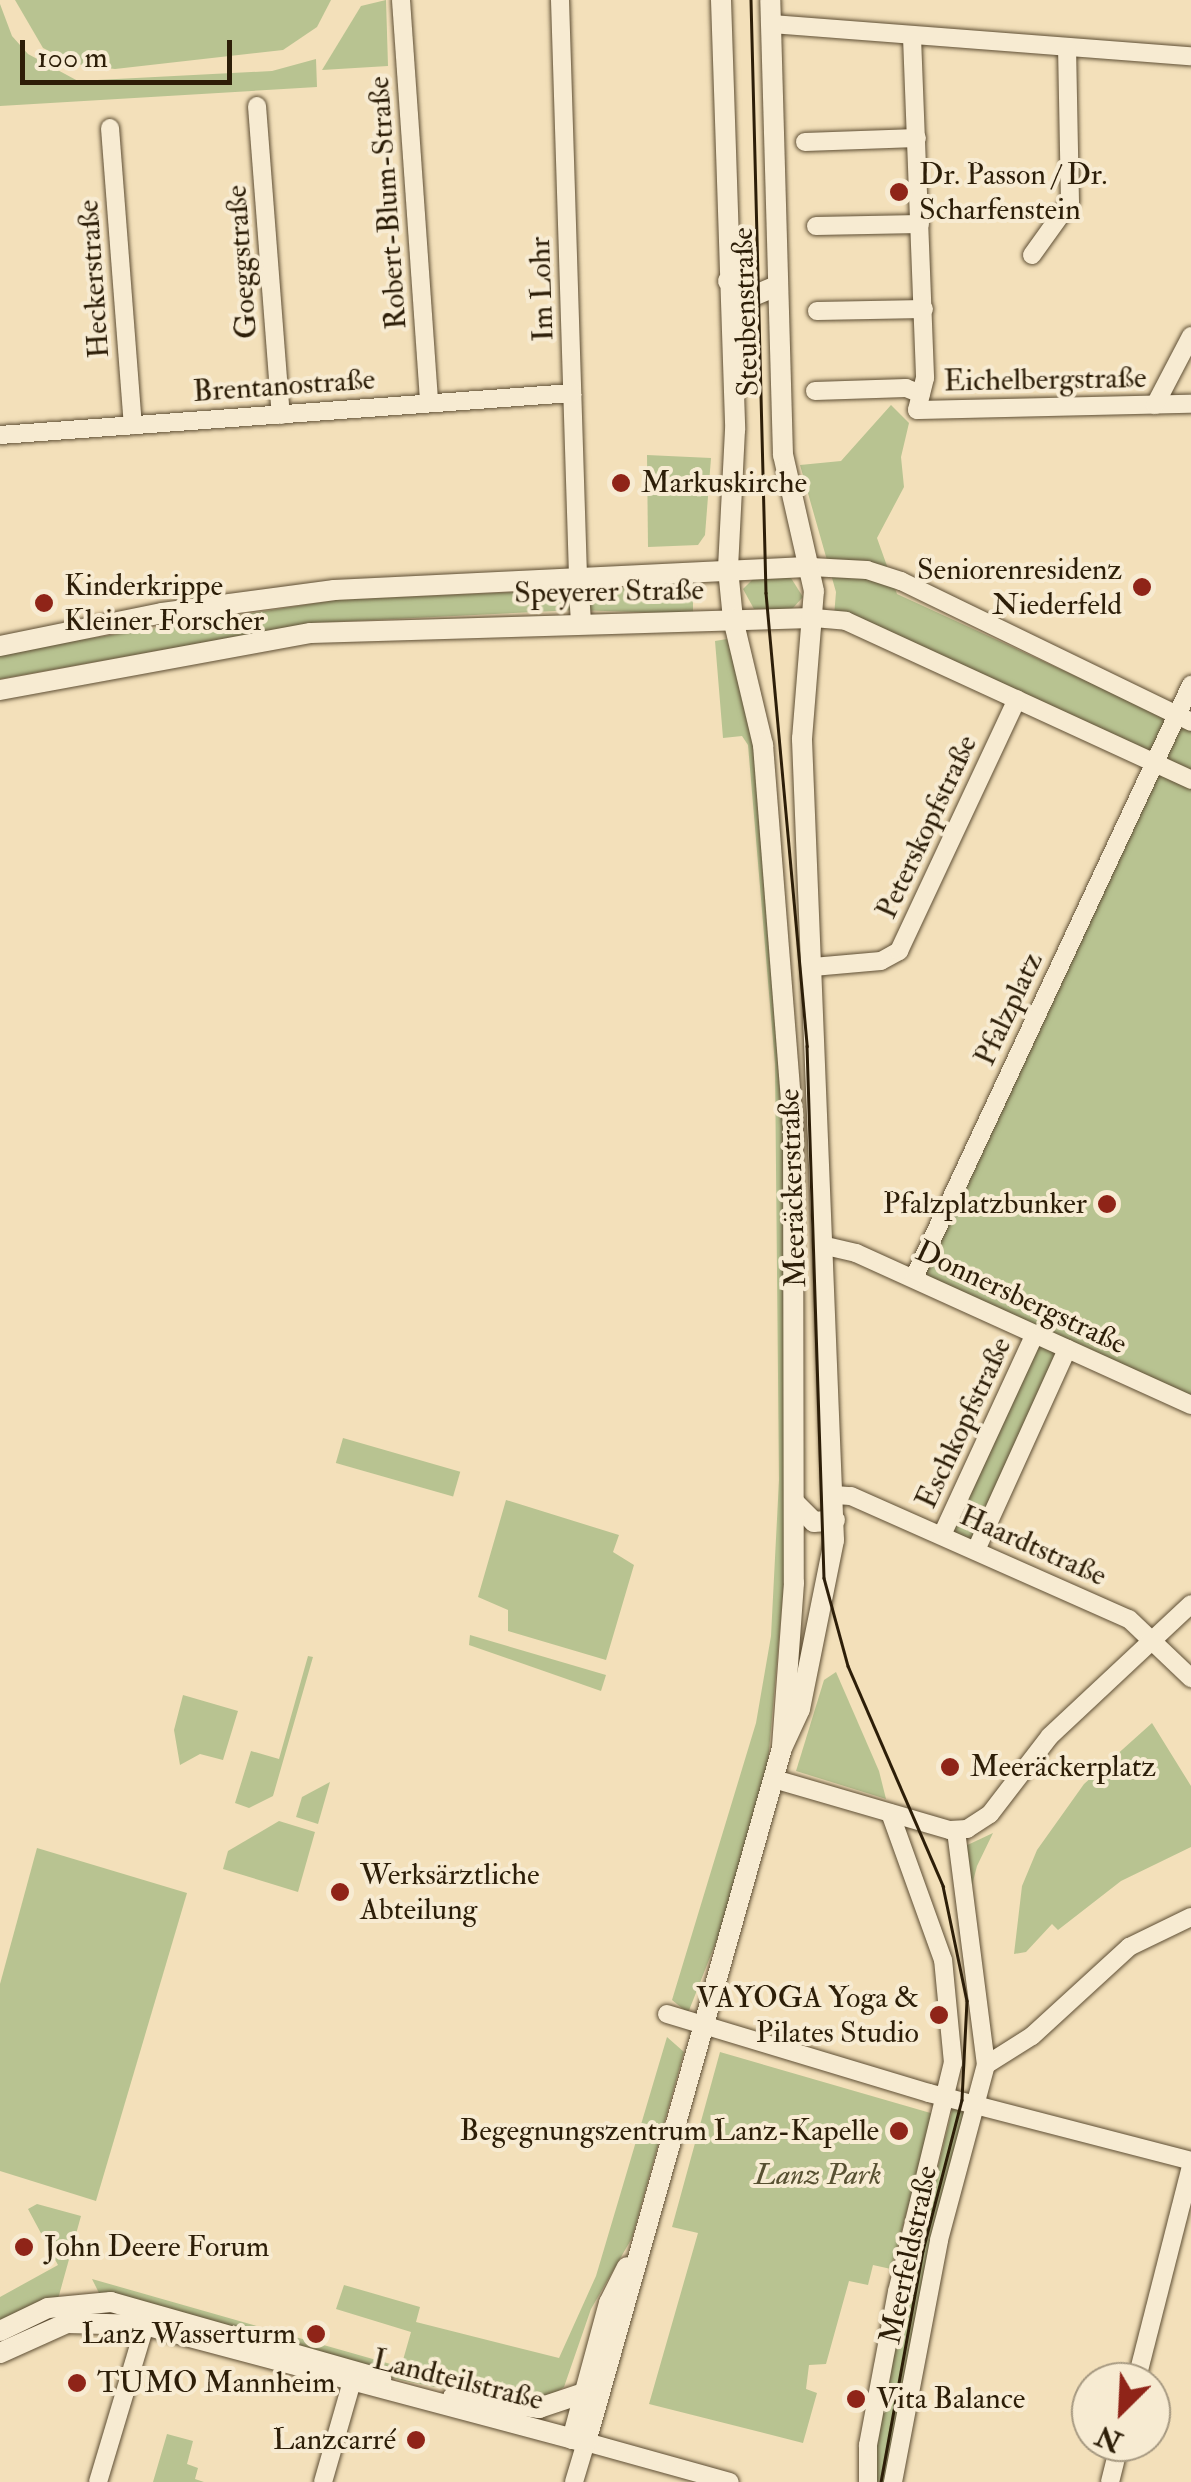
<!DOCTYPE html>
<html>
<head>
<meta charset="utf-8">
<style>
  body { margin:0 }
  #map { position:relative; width:1191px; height:2482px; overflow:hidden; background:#f3e0ba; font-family:"IM FELL Double Pica",serif }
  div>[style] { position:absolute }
  .green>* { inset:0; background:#b8c391; transform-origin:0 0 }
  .roads { filter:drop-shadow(0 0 2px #5e4e34) drop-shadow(0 0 2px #5e4e34) }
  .minor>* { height:18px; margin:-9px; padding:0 9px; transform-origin:9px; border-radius:9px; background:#f7ebd2 }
  .tertiary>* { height:20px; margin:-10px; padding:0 10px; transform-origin:10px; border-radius:10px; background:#f7ebd2 }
  .tram>* { height:2.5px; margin:-1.25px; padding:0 1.25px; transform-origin:1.25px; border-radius:1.25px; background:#2d1e08 }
  .dots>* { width:28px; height:28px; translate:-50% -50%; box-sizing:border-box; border:5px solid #f7ebd2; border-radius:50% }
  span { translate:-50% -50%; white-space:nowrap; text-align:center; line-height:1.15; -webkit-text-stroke:8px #f7ebd2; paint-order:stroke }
  .poi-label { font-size:30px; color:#2d1e08 }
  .left { translate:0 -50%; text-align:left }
  .right { translate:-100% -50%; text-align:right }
  .street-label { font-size:30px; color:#2d1e08 }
  .park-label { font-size:30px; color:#575031; font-style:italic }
  .north { position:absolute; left:1071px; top:2362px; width:100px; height:100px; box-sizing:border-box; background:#f7ebd2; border:2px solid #a69981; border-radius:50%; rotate:204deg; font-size:28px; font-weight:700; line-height:40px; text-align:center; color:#2d1e08 }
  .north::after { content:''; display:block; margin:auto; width:35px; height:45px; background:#8f2418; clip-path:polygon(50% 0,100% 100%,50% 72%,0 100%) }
  .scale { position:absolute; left:20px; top:40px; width:212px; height:45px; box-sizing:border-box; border:5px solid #2d1e08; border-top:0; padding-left:12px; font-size:30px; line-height:35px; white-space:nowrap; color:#2d1e08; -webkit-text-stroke:8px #f7ebd2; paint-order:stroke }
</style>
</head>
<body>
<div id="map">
  <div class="green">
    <div style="clip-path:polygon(15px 0,331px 0,317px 27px,283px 50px,115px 69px,75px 64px,43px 48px)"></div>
    <div style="clip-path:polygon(386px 0,388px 66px,322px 70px,361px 6px)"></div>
    <div style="clip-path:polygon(0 4px,12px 36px,28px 54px,78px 81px,272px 71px,316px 59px,317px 87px,0 106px)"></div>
    <div style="clip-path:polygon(891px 405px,909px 423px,901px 457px,904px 487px,877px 538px,897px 594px,1191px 729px,1191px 780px,834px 616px,836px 592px,800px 465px,841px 461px)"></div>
    <div style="clip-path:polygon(647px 455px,711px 458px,705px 535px,698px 545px,648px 547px)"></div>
    <div style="clip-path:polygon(754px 578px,791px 578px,803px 597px,792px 609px,754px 609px,743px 589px)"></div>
    <div style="clip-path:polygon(693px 584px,693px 614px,576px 610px,312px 623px,0 679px,0 655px,34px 647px,336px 600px)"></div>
    <div style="clip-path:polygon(727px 639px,759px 747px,786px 1042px,790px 1514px,767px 1774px,735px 1894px,688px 2013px,672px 2000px,756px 1723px,771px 1636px,779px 1480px,775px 1064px,748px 745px,742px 736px,723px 738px,715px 641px)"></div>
    <div style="clip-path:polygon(1155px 771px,1191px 786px,1191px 1398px,1067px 1349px,976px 1550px,942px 1535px,1035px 1334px,919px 1278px)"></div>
    <div style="left:343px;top:1438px;width:122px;height:26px;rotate:16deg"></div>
    <div style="clip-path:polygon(506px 1500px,619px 1535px,613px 1552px,634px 1565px,606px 1660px,508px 1631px,508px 1610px,478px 1597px)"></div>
    <div style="clip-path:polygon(470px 1635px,606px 1675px,601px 1691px,469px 1645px)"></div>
    <div style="clip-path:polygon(308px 1656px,313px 1657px,273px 1796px,249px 1808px,235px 1803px,251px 1751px,279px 1759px)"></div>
    <div style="clip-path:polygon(836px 1672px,879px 1771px,886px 1799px,796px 1771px,824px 1680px)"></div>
    <div style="clip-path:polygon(183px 1695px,238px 1711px,223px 1760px,200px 1754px,180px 1765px,174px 1730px)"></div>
    <div style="clip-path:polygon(1152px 1723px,1191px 1786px,1191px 1847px,1121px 1881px,1058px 1930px,1052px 1924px,1026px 1952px,1014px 1954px,1022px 1886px,1037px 1850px,1084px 1784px)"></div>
    <div style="clip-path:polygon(330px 1782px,318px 1824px,296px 1817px,302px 1797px)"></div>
    <div style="clip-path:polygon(279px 1821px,315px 1832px,298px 1892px,223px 1869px,228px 1851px)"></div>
    <div style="clip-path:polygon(993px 1833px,977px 1866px,969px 1897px,961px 1848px)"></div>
    <div style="clip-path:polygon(37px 1848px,187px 1893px,96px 2201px,0 2171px,0 1984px)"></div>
    <div style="clip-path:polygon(667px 2037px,684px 2052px,632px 2238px,591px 2309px,564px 2387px,552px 2395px,478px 2396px,400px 2380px,100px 2295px,92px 2279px,401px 2367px,411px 2332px,336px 2309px,344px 2285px,420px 2307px,416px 2322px,559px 2358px,596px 2276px)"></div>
    <div style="clip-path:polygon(720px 2052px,934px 2114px,891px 2269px,873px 2265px,868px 2285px,849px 2281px,826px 2364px,809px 2365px,806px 2389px,817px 2393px,803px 2443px,649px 2404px,698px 2233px,672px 2227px)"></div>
    <div style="clip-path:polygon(955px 2099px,974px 2100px,893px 2482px,868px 2482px,868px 2445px)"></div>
    <div style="clip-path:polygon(37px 2204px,81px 2216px,58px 2299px,0 2323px,0 2297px,58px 2265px,28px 2209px)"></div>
    <div style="clip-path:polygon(167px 2434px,193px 2441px,187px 2464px,198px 2468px,195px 2479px,204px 2482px,153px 2482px)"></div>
  </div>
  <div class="roads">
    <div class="minor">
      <div style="left:401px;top:0;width:404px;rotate:86deg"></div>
      <div style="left:560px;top:0;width:576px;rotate:88.21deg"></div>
      <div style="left:771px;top:24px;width:421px;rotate:4.4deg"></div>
      <div style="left:912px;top:37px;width:341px;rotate:87.8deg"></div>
      <div style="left:925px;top:378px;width:33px;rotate:104deg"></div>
      <div style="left:917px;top:410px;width:274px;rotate:-1.3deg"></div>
      <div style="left:257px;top:106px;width:310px;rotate:85.6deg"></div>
      <div style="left:110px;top:128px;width:298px;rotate:85.6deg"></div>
      <div style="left:805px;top:142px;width:112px;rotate:-2deg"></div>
      <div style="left:816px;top:226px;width:104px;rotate:-1.1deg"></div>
      <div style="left:1032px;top:255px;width:65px;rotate:-54.4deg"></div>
      <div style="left:1070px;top:202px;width:154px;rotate:-91.1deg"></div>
      <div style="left:817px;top:311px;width:107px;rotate:-1.1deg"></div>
      <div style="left:815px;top:391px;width:91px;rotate:-1.9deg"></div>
      <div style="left:906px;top:388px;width:16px;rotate:22deg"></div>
      <div style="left:1155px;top:405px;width:78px;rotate:-62.4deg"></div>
      <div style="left:0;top:435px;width:574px;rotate:-4.2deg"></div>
      <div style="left:811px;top:567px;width:56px;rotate:3.1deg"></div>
      <div style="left:867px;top:570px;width:36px;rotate:18deg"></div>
      <div style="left:901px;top:581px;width:322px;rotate:25.9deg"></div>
      <div style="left:814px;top:618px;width:32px;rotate:5deg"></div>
      <div style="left:846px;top:621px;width:380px;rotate:24.7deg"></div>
      <div style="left:813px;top:967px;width:68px;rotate:-5deg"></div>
      <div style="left:881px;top:961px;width:21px;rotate:-29deg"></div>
      <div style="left:899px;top:951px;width:278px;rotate:-64.9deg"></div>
      <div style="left:826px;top:1246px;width:31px;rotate:13deg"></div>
      <div style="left:856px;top:1253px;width:368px;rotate:24.4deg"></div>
      <div style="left:914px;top:1278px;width:655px;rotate:-64.96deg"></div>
      <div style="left:835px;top:1495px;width:16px;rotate:4deg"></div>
      <div style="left:851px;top:1496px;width:304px;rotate:23.9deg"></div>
      <div style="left:1129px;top:1619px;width:86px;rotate:43.6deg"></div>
      <div style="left:942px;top:1535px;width:221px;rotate:-65.2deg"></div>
      <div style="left:976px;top:1550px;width:221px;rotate:-65.6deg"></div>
      <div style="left:774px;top:1779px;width:183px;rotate:16.2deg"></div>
      <div style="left:950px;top:1830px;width:17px;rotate:-3deg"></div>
      <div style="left:967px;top:1829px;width:27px;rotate:-33deg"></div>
      <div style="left:990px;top:1814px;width:98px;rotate:-52.4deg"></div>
      <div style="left:1050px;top:1736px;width:193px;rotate:-43.1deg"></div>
      <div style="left:667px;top:2014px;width:274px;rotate:16.8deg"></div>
      <div style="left:929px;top:2093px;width:271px;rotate:14.5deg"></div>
      <div style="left:986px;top:2065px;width:54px;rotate:-32.2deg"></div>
      <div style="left:1032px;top:2036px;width:132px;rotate:-42.5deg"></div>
      <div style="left:1129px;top:1947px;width:69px;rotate:-25.8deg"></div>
      <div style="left:1136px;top:2382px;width:223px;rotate:-75.7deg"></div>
      <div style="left:98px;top:2482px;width:164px;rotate:-73.3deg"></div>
      <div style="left:323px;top:2482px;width:101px;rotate:-73.9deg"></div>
      <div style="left:574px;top:2482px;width:42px;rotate:-73.3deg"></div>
      <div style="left:586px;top:2442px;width:149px;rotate:15.5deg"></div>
      <div style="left:868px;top:2482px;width:37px;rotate:-90deg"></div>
      <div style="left:868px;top:2445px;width:156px;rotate:-79.3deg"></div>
      <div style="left:897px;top:2292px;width:236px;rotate:-76.3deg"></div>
      <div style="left:953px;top:2063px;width:103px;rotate:-95.5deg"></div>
      <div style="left:943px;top:1960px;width:156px;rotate:-109.8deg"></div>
      <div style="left:893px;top:2482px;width:246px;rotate:-79.2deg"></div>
      <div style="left:939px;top:2240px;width:181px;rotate:-75deg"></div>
      <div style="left:986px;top:2065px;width:236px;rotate:-97.3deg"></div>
      <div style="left:1110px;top:2482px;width:41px;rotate:-76deg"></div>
    </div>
    <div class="tertiary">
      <div style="left:721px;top:0;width:430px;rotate:88.1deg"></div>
      <div style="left:735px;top:430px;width:139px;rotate:92.9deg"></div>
      <div style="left:728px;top:569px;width:50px;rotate:84.3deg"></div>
      <div style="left:733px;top:619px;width:130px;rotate:76.6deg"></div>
      <div style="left:763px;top:745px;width:380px;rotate:85.5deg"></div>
      <div style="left:793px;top:1124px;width:459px;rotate:89.9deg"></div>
      <div style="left:794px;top:1583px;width:163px;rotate:94.2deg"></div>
      <div style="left:728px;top:281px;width:29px;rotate:31deg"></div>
      <div style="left:753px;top:296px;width:23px;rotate:-23deg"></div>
      <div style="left:578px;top:576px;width:46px;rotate:86.3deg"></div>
      <div style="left:0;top:646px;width:165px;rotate:-11.5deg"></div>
      <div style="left:162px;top:613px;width:174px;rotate:-7.6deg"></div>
      <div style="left:334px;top:590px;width:478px;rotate:-2.8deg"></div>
      <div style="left:0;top:690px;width:316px;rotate:-10.4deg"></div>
      <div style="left:311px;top:633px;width:503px;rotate:-1.71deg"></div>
      <div style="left:794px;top:1502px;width:28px;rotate:45deg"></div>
      <div style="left:814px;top:1522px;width:21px;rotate:-5deg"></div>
      <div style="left:0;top:2331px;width:53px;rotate:-25.6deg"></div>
      <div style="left:48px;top:2308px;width:63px;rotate:-5.4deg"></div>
      <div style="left:111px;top:2302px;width:281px;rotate:15.9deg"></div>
      <div style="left:0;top:2353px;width:73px;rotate:-24.1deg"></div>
      <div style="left:67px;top:2323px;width:78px;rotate:1.5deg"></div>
      <div style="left:145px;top:2325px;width:456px;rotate:14.9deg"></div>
      <div style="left:586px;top:2442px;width:721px;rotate:-74.23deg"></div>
      <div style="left:782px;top:1748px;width:43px;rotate:-65.2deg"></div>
      <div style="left:800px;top:1709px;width:172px;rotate:-78.6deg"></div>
      <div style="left:834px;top:1540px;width:802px;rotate:-92.29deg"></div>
      <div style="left:802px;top:739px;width:148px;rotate:-85.4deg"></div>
      <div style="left:814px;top:591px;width:139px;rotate:-102.8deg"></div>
      <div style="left:783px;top:455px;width:455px;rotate:-91.6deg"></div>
      <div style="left:453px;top:2397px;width:87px;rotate:7.3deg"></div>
      <div style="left:539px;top:2408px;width:44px;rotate:-18.4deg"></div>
      <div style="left:572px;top:2439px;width:141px;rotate:-74.8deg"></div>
      <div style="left:609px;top:2303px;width:40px;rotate:-63.4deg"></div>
    </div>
  </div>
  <div class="tram">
    <div style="left:751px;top:0;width:593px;rotate:88.55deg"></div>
    <div style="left:766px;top:593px;width:455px;rotate:84.8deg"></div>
    <div style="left:807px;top:1046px;width:532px;rotate:88.17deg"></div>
    <div style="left:824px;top:1578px;width:91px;rotate:74.7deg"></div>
    <div style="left:848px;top:1666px;width:240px;rotate:66.6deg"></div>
    <div style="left:943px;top:1886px;width:117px;rotate:78.2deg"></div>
    <div style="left:967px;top:2001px;width:99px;rotate:92.9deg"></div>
    <div style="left:962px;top:2100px;width:156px;rotate:104.5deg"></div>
    <div style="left:923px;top:2251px;width:235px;rotate:100.3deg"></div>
  </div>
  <div class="dots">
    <div style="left:899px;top:192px;background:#8f2418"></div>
    <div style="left:621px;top:483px;background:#8f2418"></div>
    <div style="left:1142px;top:587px;background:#8f2418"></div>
    <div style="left:44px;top:603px;background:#8f2418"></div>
    <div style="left:1107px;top:1204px;background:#8f2418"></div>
    <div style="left:950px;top:1767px;background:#8f2418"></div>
    <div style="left:340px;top:1892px;background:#8f2418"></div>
    <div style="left:939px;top:2015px;background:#8f2418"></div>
    <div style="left:899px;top:2131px;background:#8f2418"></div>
    <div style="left:24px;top:2247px;background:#8f2418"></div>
    <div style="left:316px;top:2334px;background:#8f2418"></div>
    <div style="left:77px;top:2383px;background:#8f2418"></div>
    <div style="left:856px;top:2399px;background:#8f2418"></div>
    <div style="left:416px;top:2440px;background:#8f2418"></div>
  </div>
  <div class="poi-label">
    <span class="left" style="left:919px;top:192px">Dr. Passon / Dr.<br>Scharfenstein</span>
    <span class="left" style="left:641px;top:483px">Markuskirche</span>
    <span class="right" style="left:1122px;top:587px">Seniorenresidenz<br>Niederfeld</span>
    <span class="left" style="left:64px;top:603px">Kinderkrippe<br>Kleiner Forscher</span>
    <span class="right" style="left:1087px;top:1204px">Pfalzplatzbunker</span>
    <span class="left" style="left:970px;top:1767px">Meeräckerplatz</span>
    <span class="left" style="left:360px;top:1892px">Werksärztliche<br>Abteilung</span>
    <span class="right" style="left:919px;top:2015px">VAYOGA Yoga &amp;<br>Pilates Studio</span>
    <span class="right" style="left:879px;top:2131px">Begegnungszentrum Lanz-Kapelle</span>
    <span class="left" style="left:44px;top:2247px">John Deere Forum</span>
    <span class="right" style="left:296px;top:2334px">Lanz Wasserturm</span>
    <span class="left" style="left:97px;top:2383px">TUMO Mannheim</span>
    <span class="left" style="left:876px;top:2399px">Vita Balance</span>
    <span class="right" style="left:396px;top:2440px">Lanzcarré</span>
  </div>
  <div class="street-label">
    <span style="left:388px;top:203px;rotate:-94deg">Robert-Blum-Straße</span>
    <span style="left:242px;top:262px;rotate:-94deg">Goeggstraße</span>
    <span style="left:94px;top:279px;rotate:-94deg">Heckerstraße</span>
    <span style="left:542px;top:289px;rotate:-92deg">Im Lohr</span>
    <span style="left:746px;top:312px;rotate:-92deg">Steubenstraße</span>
    <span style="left:1045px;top:380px;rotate:-1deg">Eichelbergstraße</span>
    <span style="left:284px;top:386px;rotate:-4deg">Brentanostraße</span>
    <span style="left:609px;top:592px;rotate:-1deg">Speyerer Straße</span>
    <span style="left:927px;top:827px;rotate:-65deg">Peterskopfstraße</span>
    <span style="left:1009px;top:1009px;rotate:-65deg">Pfalzplatz</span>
    <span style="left:793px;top:1188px;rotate:-92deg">Meeräckerstraße</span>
    <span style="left:1021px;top:1298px;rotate:25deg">Donnersbergstraße</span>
    <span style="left:964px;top:1423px;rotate:-65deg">Eschkopfstraße</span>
    <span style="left:1033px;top:1546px;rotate:24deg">Haardtstraße</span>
    <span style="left:909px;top:2255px;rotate:-78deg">Meerfeldstraße</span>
    <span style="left:458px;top:2380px;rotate:14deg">Landteilstraße</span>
  </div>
  <div class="park-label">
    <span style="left:818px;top:2175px">Lanz Park</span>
  </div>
  <div class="north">N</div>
  <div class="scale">100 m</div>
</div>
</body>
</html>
